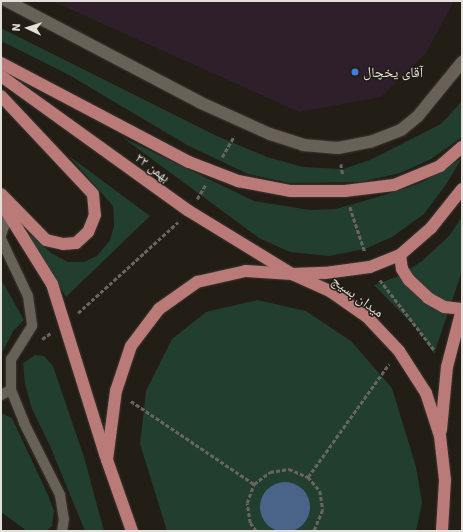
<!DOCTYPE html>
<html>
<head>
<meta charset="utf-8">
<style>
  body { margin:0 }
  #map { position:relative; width:463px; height:532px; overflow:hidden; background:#221d15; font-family:"IBM Plex Sans","Noto Naskh Arabic",sans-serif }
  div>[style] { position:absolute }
  .industrial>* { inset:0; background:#2e1f2a }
  .green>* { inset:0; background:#223e2e }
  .water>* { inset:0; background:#496488 }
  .round { border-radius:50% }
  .path>* { height:2.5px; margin-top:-1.25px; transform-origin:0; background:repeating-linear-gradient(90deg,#6a655e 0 4px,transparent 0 6px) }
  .roads { filter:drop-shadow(0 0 1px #3b3732) drop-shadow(0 0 1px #3b3732) }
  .service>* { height:10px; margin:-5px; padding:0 5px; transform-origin:5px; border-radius:5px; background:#686158 }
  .tertiary>* { height:12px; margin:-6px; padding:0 6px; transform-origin:6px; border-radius:6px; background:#686158 }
  .trunk>* { height:12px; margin:-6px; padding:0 6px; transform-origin:6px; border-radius:6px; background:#ba7a77 }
  .dots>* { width:11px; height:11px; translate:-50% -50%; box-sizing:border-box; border:2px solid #221d15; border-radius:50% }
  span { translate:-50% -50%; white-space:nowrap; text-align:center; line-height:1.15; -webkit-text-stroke:3px #221d15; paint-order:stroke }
  .poi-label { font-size:14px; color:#e3dfda }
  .left { translate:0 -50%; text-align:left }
  .street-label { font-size:14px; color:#e3dfda }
  .frame { position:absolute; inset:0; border:2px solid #e3dfda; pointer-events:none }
  .north { position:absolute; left:8px; top:8px; width:40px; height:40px; -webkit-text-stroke:3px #221d15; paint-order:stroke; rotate:274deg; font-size:11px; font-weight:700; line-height:16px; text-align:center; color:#e3dfda }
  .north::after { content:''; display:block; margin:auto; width:14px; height:18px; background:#e3dfda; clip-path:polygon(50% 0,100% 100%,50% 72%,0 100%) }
</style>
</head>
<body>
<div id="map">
  <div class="industrial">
    <div style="clip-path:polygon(52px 1px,454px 1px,426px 53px,381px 97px,299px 112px)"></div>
  </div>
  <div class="green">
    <div style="clip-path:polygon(1px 28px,217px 136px,267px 157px,303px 167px,343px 169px,370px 160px,441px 124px,462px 101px,462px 137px,431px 159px,400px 173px,360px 182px,290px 183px,248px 174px,187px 145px,69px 75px,1px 41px)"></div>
    <div style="clip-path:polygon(122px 137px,254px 201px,310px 210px,336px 209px,391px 193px,423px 182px,462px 158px,445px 186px,424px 214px,392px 237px,365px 249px,329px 256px,290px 252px,259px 238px)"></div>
    <div style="clip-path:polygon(69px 156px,150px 216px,66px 297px,20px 225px,51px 253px,68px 262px,84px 262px,97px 256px,110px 240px,114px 226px,113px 206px)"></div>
    <div style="clip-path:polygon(462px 217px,462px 271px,434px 354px,417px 329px,374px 285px,399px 276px,422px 261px,449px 236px)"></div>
    <div style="clip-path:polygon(1px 279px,24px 320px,14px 330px,1px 354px)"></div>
    <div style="clip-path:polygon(257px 300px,306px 311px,351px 341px,392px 388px,416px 467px,422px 503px,416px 531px,167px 531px,140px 444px,146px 391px,172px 339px,206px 312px)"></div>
    <div style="clip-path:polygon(35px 355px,44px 356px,53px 366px,84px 457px,104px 531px,85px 531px,50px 446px,32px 409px,25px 384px,23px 363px)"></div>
    <div style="clip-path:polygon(1px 413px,12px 418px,48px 495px,54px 511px,52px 526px,46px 531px,27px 531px,1px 512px)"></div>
  </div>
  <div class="water">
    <div class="round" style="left:260px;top:482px;width:50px;height:50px"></div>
  </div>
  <div class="path">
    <div style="left:222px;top:157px;width:24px;rotate:-60deg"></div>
    <div style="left:341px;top:164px;width:11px;rotate:80deg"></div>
    <div style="left:197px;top:199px;width:17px;rotate:-59deg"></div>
    <div style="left:350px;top:207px;width:47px;rotate:71.6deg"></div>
    <div style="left:380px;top:280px;width:90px;rotate:52.2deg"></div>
    <div style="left:78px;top:313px;width:135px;rotate:-42.3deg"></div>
    <div style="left:42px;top:339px;width:11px;rotate:-34deg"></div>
    <div style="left:131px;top:401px;width:148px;rotate:34deg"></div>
    <div style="left:308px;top:477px;width:139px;rotate:-54.4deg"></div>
    <div style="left:256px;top:531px;width:10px;rotate:-127deg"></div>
    <div style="left:250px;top:523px;width:20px;rotate:-99deg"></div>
    <div style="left:247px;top:503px;width:20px;rotate:-70deg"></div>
    <div style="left:254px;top:484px;width:20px;rotate:-37deg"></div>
    <div style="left:270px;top:472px;width:19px;rotate:-9deg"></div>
    <div style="left:289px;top:469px;width:21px;rotate:23deg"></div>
    <div style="left:308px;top:477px;width:18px;rotate:49deg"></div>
    <div style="left:320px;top:491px;width:19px;rotate:81deg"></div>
    <div style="left:323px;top:510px;width:23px;rotate:113deg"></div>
  </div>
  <div class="roads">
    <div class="service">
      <div style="left:1px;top:235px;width:24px;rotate:-71deg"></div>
      <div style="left:1px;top:239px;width:63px;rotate:64.7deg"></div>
      <div style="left:28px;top:296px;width:30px;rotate:82deg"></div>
      <div style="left:32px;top:326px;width:39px;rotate:122deg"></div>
      <div style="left:11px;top:359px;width:31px;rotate:90deg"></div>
      <div style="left:11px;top:390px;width:35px;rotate:68deg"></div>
      <div style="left:24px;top:423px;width:80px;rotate:63.4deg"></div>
      <div style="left:60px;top:495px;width:24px;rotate:81deg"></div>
      <div style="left:64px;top:519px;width:12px;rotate:99deg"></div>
      <div style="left:1px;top:395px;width:11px;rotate:-27deg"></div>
    </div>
    <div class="tertiary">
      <div style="left:7px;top:1px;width:217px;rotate:27.7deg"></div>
      <div style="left:199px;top:102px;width:78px;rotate:24.3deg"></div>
      <div style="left:270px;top:134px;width:35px;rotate:18deg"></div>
      <div style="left:303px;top:145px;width:35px;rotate:5deg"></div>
      <div style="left:338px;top:148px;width:33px;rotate:-11deg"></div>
      <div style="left:370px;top:142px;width:33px;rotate:-21deg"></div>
      <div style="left:401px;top:130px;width:22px;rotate:-39deg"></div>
      <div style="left:418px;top:116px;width:70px;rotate:-50.8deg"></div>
    </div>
    <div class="trunk">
      <div style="left:1px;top:63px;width:212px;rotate:27.8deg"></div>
      <div style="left:189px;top:162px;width:53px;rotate:21.2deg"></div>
      <div style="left:238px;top:181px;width:54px;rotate:10.7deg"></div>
      <div style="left:291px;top:191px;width:54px"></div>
      <div style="left:345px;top:191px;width:49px;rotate:-7deg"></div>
      <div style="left:394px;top:185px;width:50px;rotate:-22.4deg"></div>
      <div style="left:440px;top:166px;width:29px;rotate:-41deg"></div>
      <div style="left:1px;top:76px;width:231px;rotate:35.7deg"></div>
      <div style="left:189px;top:211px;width:121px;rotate:31.5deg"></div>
      <div style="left:292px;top:274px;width:33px;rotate:-2deg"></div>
      <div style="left:325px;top:273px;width:45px;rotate:-7.6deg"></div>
      <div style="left:370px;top:267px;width:32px;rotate:-22deg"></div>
      <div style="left:400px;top:255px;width:41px;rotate:-41.1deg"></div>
      <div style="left:431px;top:228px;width:50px;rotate:-51.5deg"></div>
      <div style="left:1px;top:96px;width:134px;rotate:46.8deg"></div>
      <div style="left:93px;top:194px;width:21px;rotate:85deg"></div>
      <div style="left:95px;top:215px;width:18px;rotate:112deg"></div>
      <div style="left:88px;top:232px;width:16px;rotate:137deg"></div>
      <div style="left:76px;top:243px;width:13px;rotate:176deg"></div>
      <div style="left:63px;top:244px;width:17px;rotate:-167deg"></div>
      <div style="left:46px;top:240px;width:64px;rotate:-134.4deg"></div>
      <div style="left:4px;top:207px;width:91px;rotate:58.1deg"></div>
      <div style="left:52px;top:284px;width:181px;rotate:72.7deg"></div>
      <div style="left:400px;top:255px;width:14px;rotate:82deg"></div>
      <div style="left:402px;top:269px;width:13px;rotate:58deg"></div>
      <div style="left:409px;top:280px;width:26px;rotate:43deg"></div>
      <div style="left:428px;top:298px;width:18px;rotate:29deg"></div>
      <div style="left:444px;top:307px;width:18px;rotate:6deg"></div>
      <div style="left:441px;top:430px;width:63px;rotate:-84.6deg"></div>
      <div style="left:447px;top:367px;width:60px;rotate:-75.5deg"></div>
      <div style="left:132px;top:531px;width:75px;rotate:-109.4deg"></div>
      <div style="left:107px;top:460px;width:70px;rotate:-82.6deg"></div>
      <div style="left:116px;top:391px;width:47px;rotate:-71.6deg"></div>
      <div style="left:131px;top:346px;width:46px;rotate:-52.9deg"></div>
      <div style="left:159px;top:309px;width:47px;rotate:-35.4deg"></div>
      <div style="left:197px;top:282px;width:50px;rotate:-12.7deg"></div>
      <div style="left:246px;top:271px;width:46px;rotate:3.7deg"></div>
      <div style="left:292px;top:274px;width:42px;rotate:24.1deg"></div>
      <div style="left:330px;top:291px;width:45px;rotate:35.1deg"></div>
      <div style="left:367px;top:317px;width:47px;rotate:46.7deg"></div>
      <div style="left:399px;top:351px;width:50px;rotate:57.3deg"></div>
      <div style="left:426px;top:393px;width:45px;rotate:72deg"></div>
      <div style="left:440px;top:436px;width:44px;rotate:83.5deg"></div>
      <div style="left:445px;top:480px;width:51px;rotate:93.4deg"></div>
    </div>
  </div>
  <div class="dots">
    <div style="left:355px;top:72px;background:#3f7fe0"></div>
  </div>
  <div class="poi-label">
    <span class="left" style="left:363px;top:72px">آقای یخچال</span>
  </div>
  <div class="street-label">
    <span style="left:153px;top:167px;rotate:36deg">۲۲ بهمن</span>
    <span style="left:358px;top:296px;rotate:36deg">میدان بسیج</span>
  </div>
  <div class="frame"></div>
  <div class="north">N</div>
</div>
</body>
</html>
